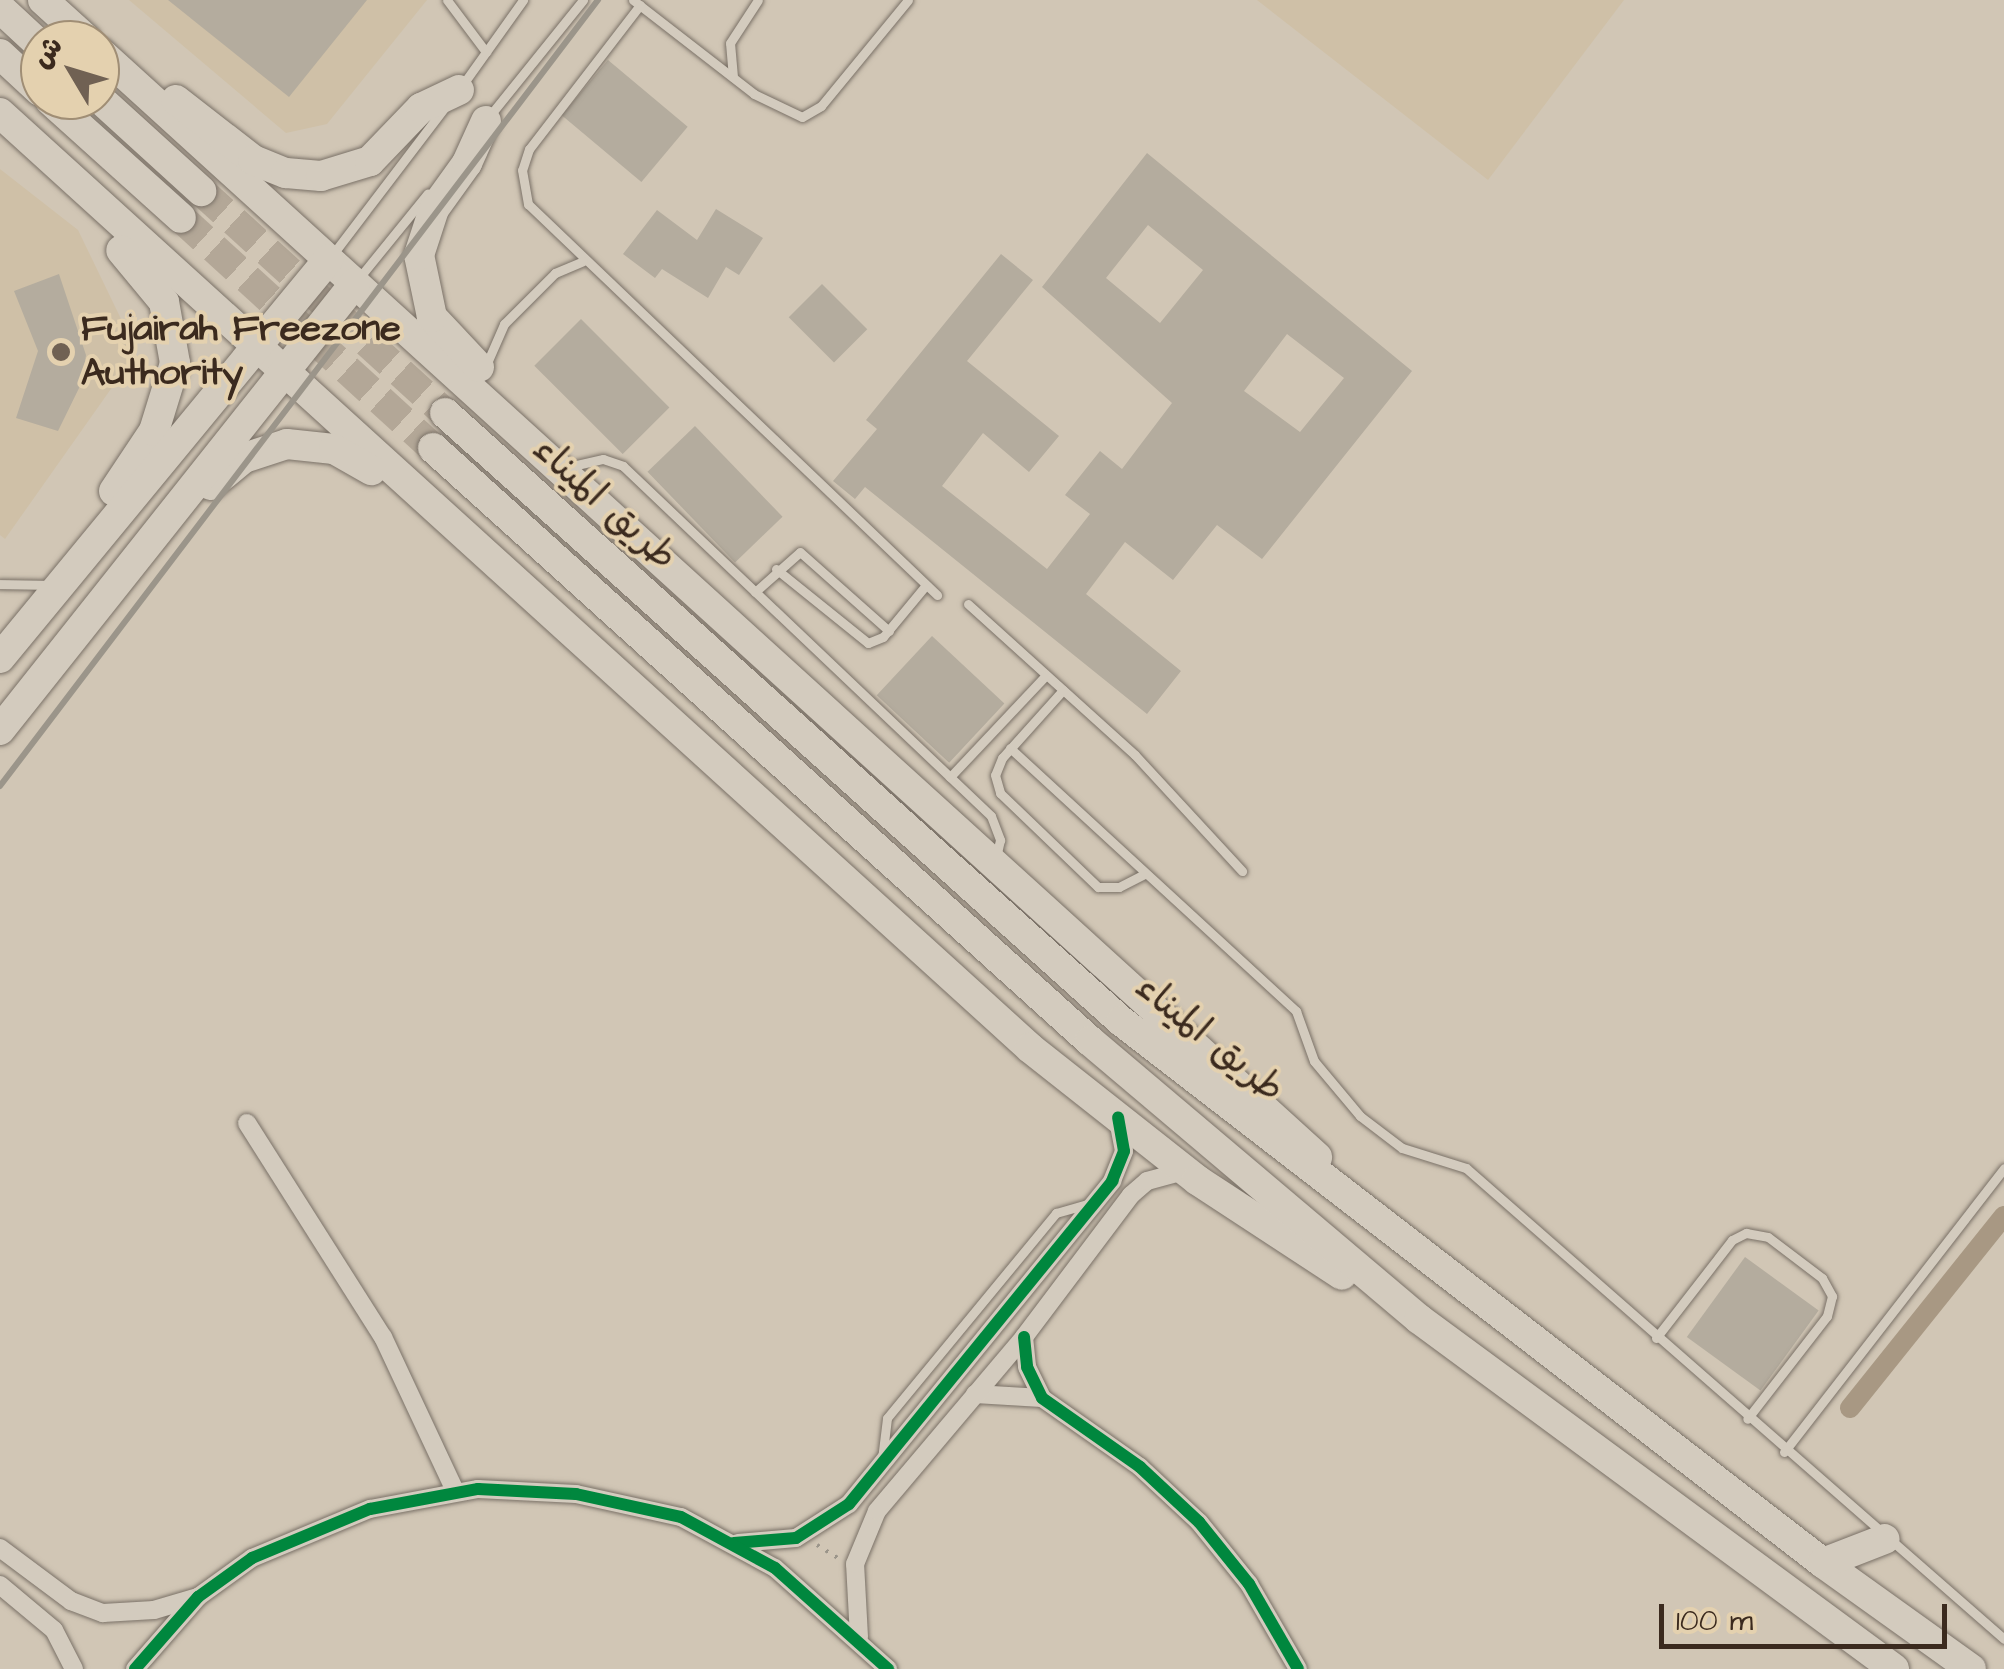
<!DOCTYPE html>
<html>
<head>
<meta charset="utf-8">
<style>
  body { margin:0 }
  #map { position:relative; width:2004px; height:1669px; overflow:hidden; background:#d1c6b5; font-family:"Architects Daughter","Playpen Sans Arabic",sans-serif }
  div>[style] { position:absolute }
  .built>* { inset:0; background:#cfc0a7 }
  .canal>* { height:20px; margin:-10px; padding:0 10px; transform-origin:10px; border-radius:10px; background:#a89883 }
  .building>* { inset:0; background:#b4ac9e; transform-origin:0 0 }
  .trunk-tunnel>* { height:30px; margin-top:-15px; transform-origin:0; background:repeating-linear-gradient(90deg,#b3a797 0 30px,transparent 0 45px) }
  .path>* { height:4px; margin-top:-2px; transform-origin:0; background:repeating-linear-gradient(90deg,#9b958a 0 2.5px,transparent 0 10.5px) }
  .roads { filter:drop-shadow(0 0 2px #7a7167) drop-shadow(0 0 2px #7a7167) }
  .service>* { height:9px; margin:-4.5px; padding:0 4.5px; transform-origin:4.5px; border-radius:4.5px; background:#d3cbbe }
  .minor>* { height:18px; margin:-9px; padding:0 9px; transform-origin:9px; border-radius:9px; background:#d3cbbe }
  .trunk>* { height:30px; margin:-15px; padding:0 15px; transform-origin:15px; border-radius:15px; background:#d3cbbe }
  .rail>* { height:6px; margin:-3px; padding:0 3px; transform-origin:3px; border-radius:3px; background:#9b958a }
  .cycleway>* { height:12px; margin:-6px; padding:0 6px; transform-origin:6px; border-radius:6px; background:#00873e }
  .dots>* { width:28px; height:28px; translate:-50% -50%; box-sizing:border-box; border:5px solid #e4d1af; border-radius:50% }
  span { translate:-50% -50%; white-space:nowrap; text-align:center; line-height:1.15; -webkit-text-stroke:8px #e4d1af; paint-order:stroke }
  .poi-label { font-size:38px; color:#3b2a1e; font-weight:700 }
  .left { translate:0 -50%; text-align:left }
  .street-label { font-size:38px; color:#3b2a1e }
  .north { position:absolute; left:20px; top:20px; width:100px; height:100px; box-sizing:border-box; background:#e4d1af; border:2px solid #a08e75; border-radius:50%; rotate:308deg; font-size:28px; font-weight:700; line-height:40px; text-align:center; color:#3b2a1e }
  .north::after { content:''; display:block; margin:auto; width:35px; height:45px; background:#706153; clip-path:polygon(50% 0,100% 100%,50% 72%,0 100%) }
  .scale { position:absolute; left:1659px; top:1604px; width:288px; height:45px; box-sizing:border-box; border:5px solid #3b2a1e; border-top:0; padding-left:12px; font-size:30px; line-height:35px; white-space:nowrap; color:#3b2a1e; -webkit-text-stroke:8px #e4d1af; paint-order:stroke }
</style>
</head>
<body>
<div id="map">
  <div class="built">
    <div style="clip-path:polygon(129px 0,427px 0,327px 124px,286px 133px)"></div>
    <div style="clip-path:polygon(1257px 0,1624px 0,1488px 180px)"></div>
    <div style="clip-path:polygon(0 169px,78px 230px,137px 352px,5px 539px,0 535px)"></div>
  </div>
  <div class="canal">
    <div style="left:1850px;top:1408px;width:246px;rotate:-51.3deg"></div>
  </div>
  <div class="building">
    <div style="clip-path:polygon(168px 0,367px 0,289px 97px)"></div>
    <div style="left:608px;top:60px;width:104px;height:72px;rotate:40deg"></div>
    <div style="clip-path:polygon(evenodd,1147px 153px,1412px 371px,1262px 559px,1217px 525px,1173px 580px,1125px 542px,1086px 594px,1181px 671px,1147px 714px,865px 487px,855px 499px,833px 481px,877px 429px,866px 420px,1001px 254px,1033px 280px,967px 361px,1059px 436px,1029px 472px,983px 433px,942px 486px,1047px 569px,1090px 514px,1065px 495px,1100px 451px,1122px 469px,1172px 403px,1042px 287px,1147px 153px,1148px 225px,1203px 270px,1160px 323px,1106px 278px,1148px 225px,1147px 153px,1287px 334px,1344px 378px,1300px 432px,1244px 391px,1287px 334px)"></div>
    <div style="clip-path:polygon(716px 209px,763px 238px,739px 275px,726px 267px,708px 298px,662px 269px,655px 278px,623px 254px,657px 210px,697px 240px)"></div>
    <div style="clip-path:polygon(59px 274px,86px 355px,82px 382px,58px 431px,16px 418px,38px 351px,14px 291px)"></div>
    <div style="left:822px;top:284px;width:64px;height:47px;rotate:45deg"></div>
    <div style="left:581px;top:319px;width:125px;height:66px;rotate:45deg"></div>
    <div style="left:695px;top:426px;width:126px;height:66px;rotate:46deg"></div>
    <div style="left:932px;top:636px;width:99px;height:81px;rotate:43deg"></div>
    <div style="left:1745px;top:1257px;width:91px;height:99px;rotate:36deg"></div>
  </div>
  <div class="trunk-tunnel">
    <div style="left:201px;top:191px;width:330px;rotate:42.3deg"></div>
    <div style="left:181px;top:218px;width:341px;rotate:42.4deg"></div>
  </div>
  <div class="path">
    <div style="left:817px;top:1545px;width:26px;rotate:32deg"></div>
  </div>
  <div class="roads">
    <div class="service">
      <div style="left:447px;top:0;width:65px;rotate:53.1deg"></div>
      <div style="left:633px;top:0;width:153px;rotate:37.8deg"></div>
      <div style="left:754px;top:94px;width:53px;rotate:25.6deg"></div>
      <div style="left:802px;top:117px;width:22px;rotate:-30deg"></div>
      <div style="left:821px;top:106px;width:137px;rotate:-50.6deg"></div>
      <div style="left:640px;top:5px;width:182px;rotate:127.6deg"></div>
      <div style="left:529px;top:149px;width:22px;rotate:108deg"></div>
      <div style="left:522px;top:170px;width:35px;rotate:80deg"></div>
      <div style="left:528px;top:204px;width:566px;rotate:43.71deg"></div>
      <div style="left:733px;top:77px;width:34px;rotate:-95deg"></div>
      <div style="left:730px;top:43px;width:51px;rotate:-56.9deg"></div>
      <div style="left:461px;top:87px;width:107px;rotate:-54.5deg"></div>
      <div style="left:487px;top:119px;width:153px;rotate:-51.1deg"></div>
      <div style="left:333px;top:254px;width:185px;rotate:-52.7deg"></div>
      <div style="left:359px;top:278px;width:109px;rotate:-50.9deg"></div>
      <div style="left:487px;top:363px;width:43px;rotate:-66.4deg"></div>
      <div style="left:504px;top:324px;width:72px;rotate:-45deg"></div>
      <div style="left:555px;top:273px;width:30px;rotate:-23deg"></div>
      <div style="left:568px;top:467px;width:36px;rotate:-13deg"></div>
      <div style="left:603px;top:459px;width:21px;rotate:19deg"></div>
      <div style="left:623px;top:466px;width:508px;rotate:43.56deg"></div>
      <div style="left:991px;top:816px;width:26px;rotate:69deg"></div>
      <div style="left:1000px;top:840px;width:17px;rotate:103deg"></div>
      <div style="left:776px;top:569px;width:118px;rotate:38.8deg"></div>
      <div style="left:868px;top:643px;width:16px;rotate:-22deg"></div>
      <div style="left:883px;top:637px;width:67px;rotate:-50.4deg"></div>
      <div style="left:0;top:584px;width:50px;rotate:1.1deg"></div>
      <div style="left:755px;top:592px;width:60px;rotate:-41.6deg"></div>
      <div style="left:800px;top:552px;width:119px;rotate:41.6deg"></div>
      <div style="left:968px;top:604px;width:225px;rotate:42.1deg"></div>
      <div style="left:1135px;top:755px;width:158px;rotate:47.3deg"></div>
      <div style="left:1063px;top:690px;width:91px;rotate:131.9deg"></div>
      <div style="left:1002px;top:758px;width:18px;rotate:112deg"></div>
      <div style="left:995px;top:775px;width:19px;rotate:74deg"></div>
      <div style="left:1000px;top:793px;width:136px;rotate:43.8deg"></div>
      <div style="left:1098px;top:887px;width:21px"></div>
      <div style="left:1119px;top:887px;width:28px;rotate:-27deg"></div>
      <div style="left:1010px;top:748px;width:389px;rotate:42.6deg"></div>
      <div style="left:1296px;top:1011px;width:53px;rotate:70.2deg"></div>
      <div style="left:1314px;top:1061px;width:72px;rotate:50.1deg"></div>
      <div style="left:1360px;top:1116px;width:53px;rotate:37.3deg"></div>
      <div style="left:1402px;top:1148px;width:67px;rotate:17.4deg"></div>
      <div style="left:1466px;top:1168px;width:715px;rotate:41.2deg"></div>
      <div style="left:950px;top:777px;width:140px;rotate:-46.7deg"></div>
      <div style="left:1656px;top:1338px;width:124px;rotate:-52.2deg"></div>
      <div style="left:1732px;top:1240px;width:16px;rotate:-27deg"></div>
      <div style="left:1746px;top:1233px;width:22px;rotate:10deg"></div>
      <div style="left:1768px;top:1237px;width:68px;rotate:37.2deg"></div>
      <div style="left:1822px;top:1278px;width:21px;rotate:61deg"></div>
      <div style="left:1832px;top:1296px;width:21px;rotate:104deg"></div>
      <div style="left:1827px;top:1316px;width:130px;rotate:127.8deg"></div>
      <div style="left:1784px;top:1452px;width:359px;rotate:-52.2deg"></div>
      <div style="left:882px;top:1459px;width:41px;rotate:-83deg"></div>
      <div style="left:887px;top:1418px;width:266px;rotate:-50.5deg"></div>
      <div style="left:1056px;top:1213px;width:36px;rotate:-16deg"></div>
    </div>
    <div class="minor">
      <div style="left:247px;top:1123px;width:254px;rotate:57.6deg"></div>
      <div style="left:383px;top:1337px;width:170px;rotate:64.9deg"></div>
      <div style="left:1024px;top:1337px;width:30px;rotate:84deg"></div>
      <div style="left:1027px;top:1367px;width:34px;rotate:64deg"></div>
      <div style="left:1042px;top:1398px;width:120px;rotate:35.1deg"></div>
      <div style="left:1140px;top:1467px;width:81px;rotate:43deg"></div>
      <div style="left:1199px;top:1522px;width:80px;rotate:51.1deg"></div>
      <div style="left:1249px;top:1584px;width:98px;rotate:60deg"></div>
      <div style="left:975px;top:1394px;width:67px;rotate:3.4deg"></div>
      <div style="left:738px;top:1543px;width:58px;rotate:-4.9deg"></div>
      <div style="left:796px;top:1538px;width:63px;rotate:-32.7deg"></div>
      <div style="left:849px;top:1504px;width:417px;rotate:-50.8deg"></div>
      <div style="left:1112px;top:1181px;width:32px;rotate:-68deg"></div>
      <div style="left:1124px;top:1151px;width:33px;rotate:-101deg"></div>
      <div style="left:0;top:1548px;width:89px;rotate:36.7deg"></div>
      <div style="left:71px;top:1601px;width:34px;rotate:21deg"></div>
      <div style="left:103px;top:1613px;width:51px;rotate:-3.4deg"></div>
      <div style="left:154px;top:1610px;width:46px;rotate:-16.5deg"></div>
      <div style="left:0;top:1585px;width:70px;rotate:39.8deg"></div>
      <div style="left:54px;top:1630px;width:44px;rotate:62.9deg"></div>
      <div style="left:859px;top:1637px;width:73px;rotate:-93.1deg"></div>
      <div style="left:855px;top:1564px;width:57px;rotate:-67.5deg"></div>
      <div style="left:877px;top:1511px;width:228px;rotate:-49.8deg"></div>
      <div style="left:1024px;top:1337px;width:178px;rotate:-53deg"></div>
      <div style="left:1131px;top:1195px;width:21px;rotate:-41deg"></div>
      <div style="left:1147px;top:1181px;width:39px;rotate:-15deg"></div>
      <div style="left:135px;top:1669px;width:96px;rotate:-48.8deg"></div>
      <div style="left:198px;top:1597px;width:67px;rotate:-35.8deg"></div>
      <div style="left:252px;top:1558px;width:128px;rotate:-22.6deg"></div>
      <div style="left:370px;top:1509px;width:110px;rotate:-10.5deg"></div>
      <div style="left:478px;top:1489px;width:98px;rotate:2.9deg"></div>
      <div style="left:576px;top:1494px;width:107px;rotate:12.4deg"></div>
      <div style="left:681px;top:1517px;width:107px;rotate:28.5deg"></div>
      <div style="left:775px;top:1568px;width:152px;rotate:41.8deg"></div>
    </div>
    <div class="trunk">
      <div style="left:43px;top:0;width:59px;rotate:42.3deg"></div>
      <div style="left:0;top:8px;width:54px;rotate:42.8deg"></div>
      <div style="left:100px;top:52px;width:1644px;rotate:42.24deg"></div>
      <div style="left:0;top:54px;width:54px;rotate:42.8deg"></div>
      <div style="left:100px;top:99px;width:137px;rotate:42.3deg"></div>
      <div style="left:50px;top:100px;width:176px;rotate:42deg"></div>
      <div style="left:176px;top:100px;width:98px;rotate:37.9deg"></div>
      <div style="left:253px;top:160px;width:35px;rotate:22deg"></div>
      <div style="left:286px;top:173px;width:35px;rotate:5deg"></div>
      <div style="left:321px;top:176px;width:51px;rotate:-17deg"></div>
      <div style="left:370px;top:161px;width:74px;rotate:-46.1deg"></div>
      <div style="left:421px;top:108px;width:42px;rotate:-25.3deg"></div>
      <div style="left:0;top:113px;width:1391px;rotate:42.23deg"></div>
      <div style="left:1030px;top:1048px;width:213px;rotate:38.3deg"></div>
      <div style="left:1197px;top:1180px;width:173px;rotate:33.2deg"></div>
      <div style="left:479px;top:367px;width:69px;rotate:-133.2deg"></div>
      <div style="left:432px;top:317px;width:63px;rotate:-101.8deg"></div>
      <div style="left:419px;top:255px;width:48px;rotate:-71.9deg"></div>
      <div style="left:434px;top:209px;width:57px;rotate:-54.3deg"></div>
      <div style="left:467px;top:163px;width:46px;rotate:-65.7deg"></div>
      <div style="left:445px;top:413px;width:909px;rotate:41.97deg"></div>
      <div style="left:1121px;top:1021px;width:887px;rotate:37.67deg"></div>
      <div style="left:1823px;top:1563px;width:182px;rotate:35.6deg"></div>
      <div style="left:433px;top:448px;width:885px;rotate:42.07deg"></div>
      <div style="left:1090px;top:1041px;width:431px;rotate:40.2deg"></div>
      <div style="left:1419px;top:1319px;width:590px;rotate:36.38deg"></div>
      <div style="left:211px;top:485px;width:43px;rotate:-39.3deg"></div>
      <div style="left:244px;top:458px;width:45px;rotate:-18deg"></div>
      <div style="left:287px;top:444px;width:47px;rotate:6.1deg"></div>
      <div style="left:334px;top:449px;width:43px;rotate:29.6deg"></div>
      <div style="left:114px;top:491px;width:72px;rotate:-56.3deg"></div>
      <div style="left:154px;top:431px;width:71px;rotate:-72.8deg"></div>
      <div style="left:175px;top:363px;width:62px;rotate:-100.2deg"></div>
      <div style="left:164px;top:302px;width:67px;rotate:-129.6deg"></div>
      <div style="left:0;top:658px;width:516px;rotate:-50.51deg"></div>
      <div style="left:0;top:730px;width:571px;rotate:-51.54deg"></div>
      <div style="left:1823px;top:1563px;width:66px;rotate:-21.2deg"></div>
    </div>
  </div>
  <div class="rail">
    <div style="left:0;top:786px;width:988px;rotate:-52.74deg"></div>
  </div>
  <div class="cycleway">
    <div style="left:1024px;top:1337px;width:30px;rotate:84deg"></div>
    <div style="left:1027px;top:1367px;width:34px;rotate:64deg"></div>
    <div style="left:1042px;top:1398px;width:120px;rotate:35.1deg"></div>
    <div style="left:1140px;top:1467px;width:81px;rotate:43deg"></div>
    <div style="left:1199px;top:1522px;width:80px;rotate:51.1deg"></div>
    <div style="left:1249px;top:1584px;width:98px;rotate:60deg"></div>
    <div style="left:734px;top:1543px;width:62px;rotate:-4.6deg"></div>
    <div style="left:796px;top:1538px;width:63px;rotate:-32.7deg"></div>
    <div style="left:849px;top:1504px;width:417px;rotate:-50.8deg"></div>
    <div style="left:1112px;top:1181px;width:32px;rotate:-68deg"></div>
    <div style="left:1124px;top:1151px;width:34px;rotate:-100deg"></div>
    <div style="left:135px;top:1669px;width:96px;rotate:-48.8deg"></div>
    <div style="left:198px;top:1597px;width:67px;rotate:-35.8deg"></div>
    <div style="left:252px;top:1558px;width:128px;rotate:-22.6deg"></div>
    <div style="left:370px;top:1509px;width:110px;rotate:-10.5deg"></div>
    <div style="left:478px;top:1489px;width:98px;rotate:2.9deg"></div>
    <div style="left:576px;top:1494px;width:107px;rotate:12.4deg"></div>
    <div style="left:681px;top:1517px;width:107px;rotate:28.5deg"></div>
    <div style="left:775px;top:1568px;width:152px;rotate:41.8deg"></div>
  </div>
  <div class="dots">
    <div style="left:61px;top:352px;background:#706153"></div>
  </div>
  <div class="poi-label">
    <span class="left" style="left:81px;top:352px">Fujairah Freezone<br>Authority</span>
  </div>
  <div class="street-label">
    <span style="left:604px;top:504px;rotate:42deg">طريق الميناء</span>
    <span style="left:1209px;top:1039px;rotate:39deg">طريق الميناء</span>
  </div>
  <div class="north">ش</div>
  <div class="scale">100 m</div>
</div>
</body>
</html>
